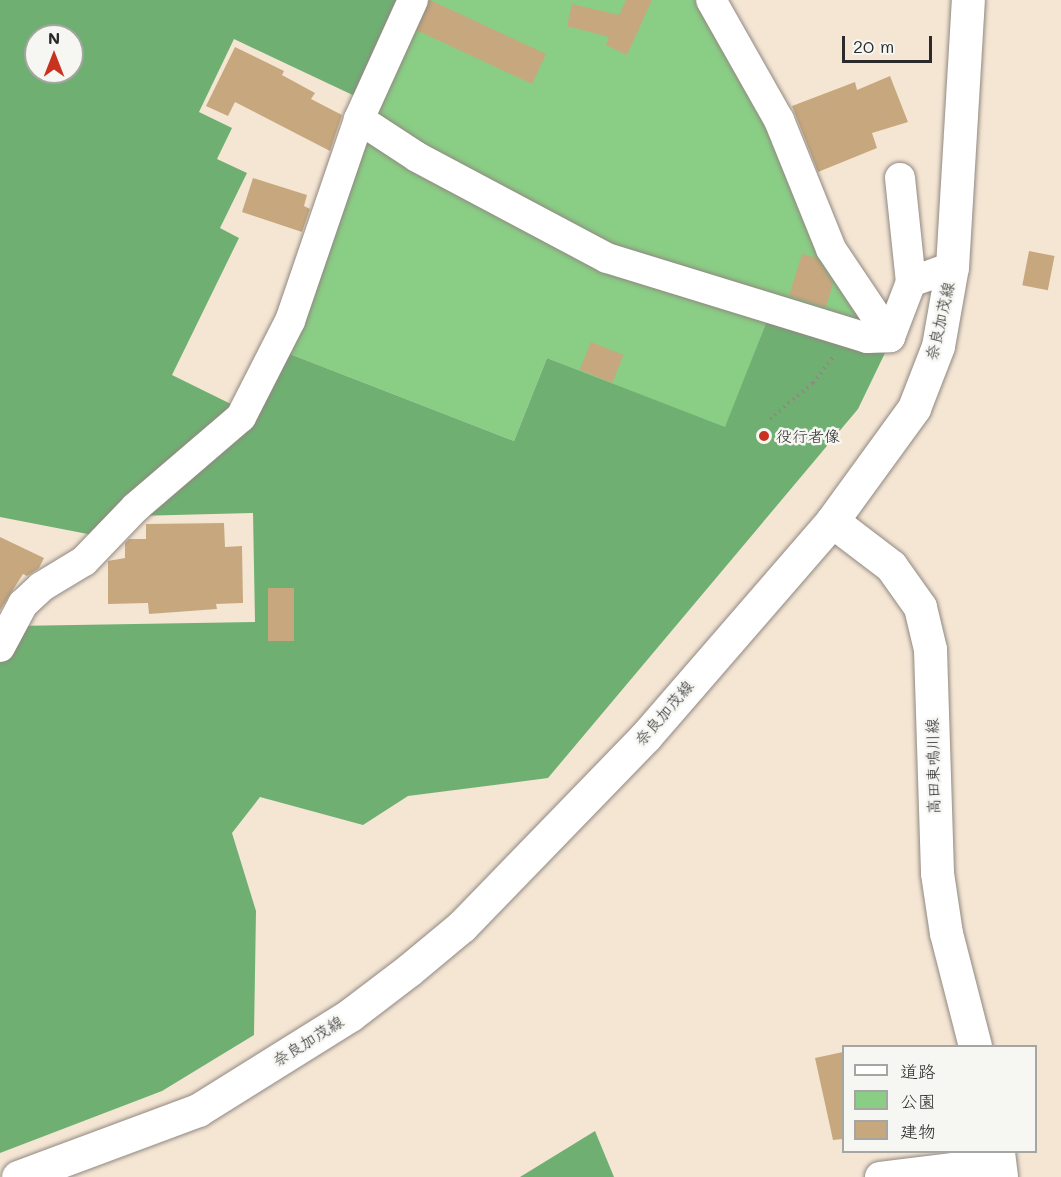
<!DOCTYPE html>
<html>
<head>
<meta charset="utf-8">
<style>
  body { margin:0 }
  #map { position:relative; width:1061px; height:1177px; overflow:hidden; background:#f5e6d4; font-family:Mali,"Klee One",sans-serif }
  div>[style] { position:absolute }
  .green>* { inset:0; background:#8acd85 }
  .forest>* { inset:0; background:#6fb072 }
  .building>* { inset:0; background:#c7a87e; transform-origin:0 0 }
  .path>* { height:4px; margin-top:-2px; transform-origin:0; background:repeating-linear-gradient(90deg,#908880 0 1.5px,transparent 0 6px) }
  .roads { filter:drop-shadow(0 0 2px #908880) drop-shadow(0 0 2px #908880) }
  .minor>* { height:30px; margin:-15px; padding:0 15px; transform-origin:15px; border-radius:15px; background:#fff }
  .secondary>* { height:33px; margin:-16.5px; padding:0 16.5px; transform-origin:16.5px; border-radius:16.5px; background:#fff }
  .primary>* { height:33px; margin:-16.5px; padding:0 16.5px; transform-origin:16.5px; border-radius:16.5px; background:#fff }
  .dots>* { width:16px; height:16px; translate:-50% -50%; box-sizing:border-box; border:3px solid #f6f6f2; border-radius:50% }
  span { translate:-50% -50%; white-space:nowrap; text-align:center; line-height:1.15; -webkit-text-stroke:5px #f6f6f2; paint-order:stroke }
  .street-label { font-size:16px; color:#2b2b2b }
  .poi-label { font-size:16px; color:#2b2b2b }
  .left { translate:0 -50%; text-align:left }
  .legend { position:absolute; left:842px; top:1045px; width:195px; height:108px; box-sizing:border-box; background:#f6f6f2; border:2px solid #a5a5a2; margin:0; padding:8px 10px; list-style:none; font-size:18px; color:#2b2b2b }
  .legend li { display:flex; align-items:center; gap:12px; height:30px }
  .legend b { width:30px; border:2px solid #a5a5a2 }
  .north { position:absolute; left:24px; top:24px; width:60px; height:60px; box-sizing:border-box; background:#f6f6f2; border:2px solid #a5a5a2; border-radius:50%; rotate:0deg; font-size:16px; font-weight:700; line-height:24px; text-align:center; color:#2b2b2b }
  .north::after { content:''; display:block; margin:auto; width:21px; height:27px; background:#c8321e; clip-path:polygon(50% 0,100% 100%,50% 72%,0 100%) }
  .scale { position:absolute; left:842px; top:36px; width:90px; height:27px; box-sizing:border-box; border:3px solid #2b2b2b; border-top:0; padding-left:8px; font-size:18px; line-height:21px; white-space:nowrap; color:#2b2b2b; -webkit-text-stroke:4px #f6f6f2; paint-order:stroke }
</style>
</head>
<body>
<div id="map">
  <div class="green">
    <div style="clip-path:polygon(420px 0,706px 0,861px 313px,856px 325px,610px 249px,369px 115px)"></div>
    <div style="clip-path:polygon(361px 126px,768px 318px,726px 428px,547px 358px,514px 441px,277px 349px)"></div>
  </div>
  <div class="forest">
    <div style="clip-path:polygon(evenodd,0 0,403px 0,359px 98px,234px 39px,199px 112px,232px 128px,217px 159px,247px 173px,220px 228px,239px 238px,172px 375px,237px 407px,98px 536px,0 517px,0 0,36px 36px,72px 36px,72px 72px,36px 72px,36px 36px)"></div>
    <div style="clip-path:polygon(768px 318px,847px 346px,885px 353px,858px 409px,548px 778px,408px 796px,363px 825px,260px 797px,232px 833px,256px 911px,254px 1035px,162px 1091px,0 1153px,0 663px,14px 626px,255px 622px,253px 513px,135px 516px,216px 443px,277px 349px,514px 441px,547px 358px,725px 427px)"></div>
    <div style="clip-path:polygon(595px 1131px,614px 1177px,520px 1177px)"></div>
  </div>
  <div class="building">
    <div style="left:430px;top:0;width:128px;height:33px;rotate:25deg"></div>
    <div style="clip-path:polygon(626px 0,652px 0,627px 55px,606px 45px,609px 37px,567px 26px,572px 4px,619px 15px)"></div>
    <div style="clip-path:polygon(235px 47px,284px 71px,282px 75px,315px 93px,311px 99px,342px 115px,330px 151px,235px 102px,228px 116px,206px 106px)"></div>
    <div style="clip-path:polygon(890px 76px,908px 122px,872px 133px,877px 148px,818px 172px,792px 106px,855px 82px,857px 90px)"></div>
    <div style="clip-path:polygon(253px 178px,307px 195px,304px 206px,310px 209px,302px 232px,242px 212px)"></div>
    <div style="left:1029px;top:251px;width:26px;height:35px;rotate:11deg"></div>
    <div style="clip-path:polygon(802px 254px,817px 258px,833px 283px,826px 307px,789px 296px)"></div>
    <div style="left:591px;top:342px;width:35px;height:30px;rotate:22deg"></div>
    <div style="clip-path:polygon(224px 523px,225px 547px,242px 546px,243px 603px,216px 604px,217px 609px,149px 614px,148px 603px,108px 604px,108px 561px,125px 558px,125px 543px,129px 539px,146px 539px,146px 524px)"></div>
    <div style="clip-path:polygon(0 537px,44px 558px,39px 568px,27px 576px,23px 574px,0 610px)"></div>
    <div style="left:294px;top:588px;width:53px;height:26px;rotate:90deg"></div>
    <div style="clip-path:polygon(843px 1052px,843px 1139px,833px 1140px,815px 1058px)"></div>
  </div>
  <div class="path">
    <div style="left:770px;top:419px;width:56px;rotate:-39.9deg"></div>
    <div style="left:813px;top:383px;width:33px;rotate:-52deg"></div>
  </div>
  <div class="roads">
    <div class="minor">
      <div style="left:711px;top:0;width:138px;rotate:60.5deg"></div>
      <div style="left:779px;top:120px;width:139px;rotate:68deg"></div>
      <div style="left:831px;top:249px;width:106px;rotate:56.2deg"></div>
      <div style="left:359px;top:119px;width:131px;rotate:-65.6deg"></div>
      <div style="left:900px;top:178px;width:105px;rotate:84deg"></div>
      <div style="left:0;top:647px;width:49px;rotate:-61.9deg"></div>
      <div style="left:23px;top:604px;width:25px;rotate:-43deg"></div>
      <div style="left:41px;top:587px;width:50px;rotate:-31.2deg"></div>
      <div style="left:84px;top:561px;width:75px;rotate:-46.1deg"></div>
      <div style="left:136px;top:507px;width:138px;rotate:-40.6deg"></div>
      <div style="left:241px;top:417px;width:108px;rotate:-63deg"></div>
      <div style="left:290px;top:321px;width:213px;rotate:-71.1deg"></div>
      <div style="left:359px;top:119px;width:69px;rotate:33.2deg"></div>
      <div style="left:417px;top:157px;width:215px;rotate:28deg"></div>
      <div style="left:607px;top:258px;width:272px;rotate:17.1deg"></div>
      <div style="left:867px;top:338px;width:23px;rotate:-2deg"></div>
      <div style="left:890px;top:337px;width:59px;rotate:-69.1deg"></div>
      <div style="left:911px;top:282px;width:44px;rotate:-20.1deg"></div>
      <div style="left:880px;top:1177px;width:121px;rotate:-7.1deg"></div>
    </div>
    <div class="secondary">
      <div style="left:832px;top:521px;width:74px;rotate:37.3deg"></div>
      <div style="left:891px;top:566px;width:50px;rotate:54.7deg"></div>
      <div style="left:920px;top:607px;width:43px;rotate:76.6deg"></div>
      <div style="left:930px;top:649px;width:224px;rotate:88.2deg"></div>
      <div style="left:937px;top:873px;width:61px;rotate:81.5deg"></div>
      <div style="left:946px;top:933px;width:117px;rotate:75.6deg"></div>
      <div style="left:998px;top:1152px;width:25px;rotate:83deg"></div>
    </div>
    <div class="primary">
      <div style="left:18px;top:1177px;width:192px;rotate:-20.4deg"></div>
      <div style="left:198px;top:1110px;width:179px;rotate:-32deg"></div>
      <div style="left:350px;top:1015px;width:74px;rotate:-37.3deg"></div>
      <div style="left:409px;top:970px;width:69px;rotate:-39.7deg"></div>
      <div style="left:462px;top:926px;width:264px;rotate:-45.9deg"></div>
      <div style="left:646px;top:736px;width:284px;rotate:-49.1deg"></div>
      <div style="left:832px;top:521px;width:140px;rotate:-54deg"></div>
      <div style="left:914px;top:408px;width:66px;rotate:-68.8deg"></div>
      <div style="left:938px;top:346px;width:80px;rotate:-80deg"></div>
      <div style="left:952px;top:267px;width:267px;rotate:-86.6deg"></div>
    </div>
  </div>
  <div class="dots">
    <div style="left:764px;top:436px;background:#c8321e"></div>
  </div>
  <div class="street-label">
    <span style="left:940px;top:321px;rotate:-77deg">奈良加茂線</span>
    <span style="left:664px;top:713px;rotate:-49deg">奈良加茂線</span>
    <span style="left:933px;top:766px;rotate:-91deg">高田東鳴川線</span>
    <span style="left:308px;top:1041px;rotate:-32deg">奈良加茂線</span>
  </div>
  <div class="poi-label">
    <span class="left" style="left:776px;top:436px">役行者像</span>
  </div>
  <ul class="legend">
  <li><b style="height:8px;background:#fff"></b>道路</li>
  <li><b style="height:16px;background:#8acd85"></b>公園</li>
  <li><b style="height:16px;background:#c7a87e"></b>建物</li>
  </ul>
  <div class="north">N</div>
  <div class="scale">20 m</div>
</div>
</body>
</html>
